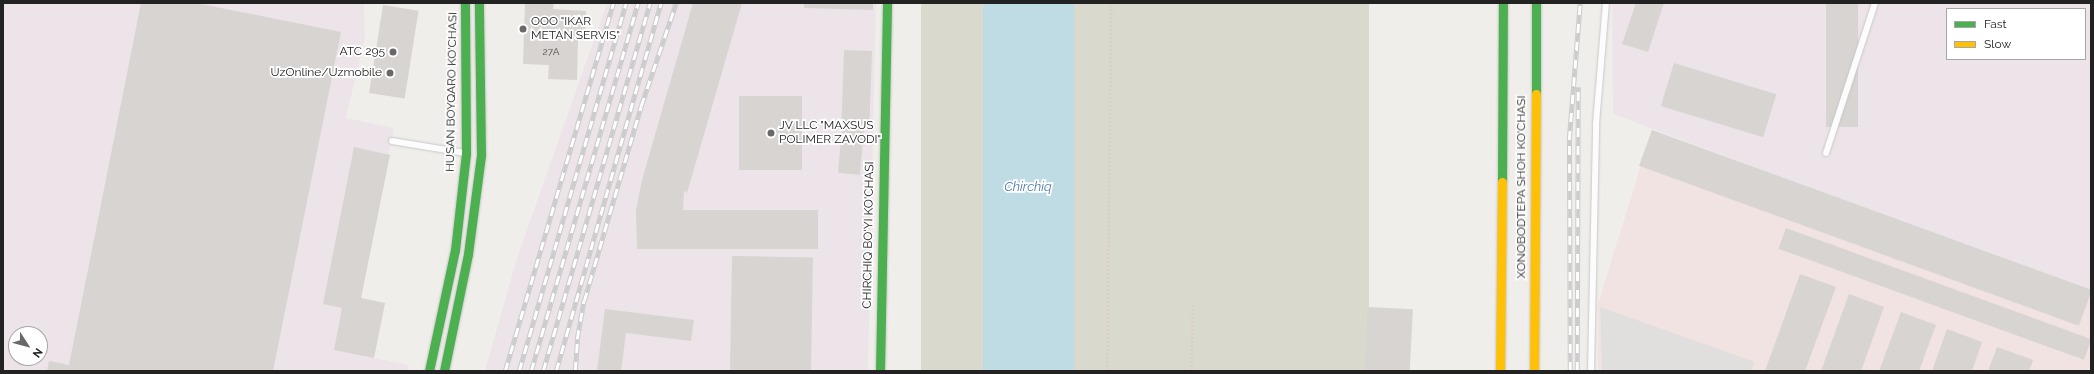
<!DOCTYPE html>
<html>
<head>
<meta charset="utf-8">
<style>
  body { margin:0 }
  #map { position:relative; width:2094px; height:374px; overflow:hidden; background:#f0eeeb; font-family:Raleway,sans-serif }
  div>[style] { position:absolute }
  .commercial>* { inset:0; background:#f1e3e1 }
  .industrial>* { inset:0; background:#ede4e9 }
  .construction>* { inset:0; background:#d9d9cd; transform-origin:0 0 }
  .parking>* { inset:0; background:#e0dfde }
  .water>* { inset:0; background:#bfdbe3; transform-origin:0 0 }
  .building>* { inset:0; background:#d7d4d2; transform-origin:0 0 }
  .path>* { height:2.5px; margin-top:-1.25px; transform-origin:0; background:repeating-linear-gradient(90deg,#dccecd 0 2px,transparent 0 4px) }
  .roads { filter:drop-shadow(0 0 1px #c9c8c7) drop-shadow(0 0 1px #c9c8c7) }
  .lane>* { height:6px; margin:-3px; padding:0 3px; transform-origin:3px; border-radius:3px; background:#fdfcfc }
  .fast>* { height:9px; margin:-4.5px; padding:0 4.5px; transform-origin:4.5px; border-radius:4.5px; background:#4caf50 }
  .slow>* { height:9px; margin:-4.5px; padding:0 4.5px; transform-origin:4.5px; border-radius:4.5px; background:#ffc107 }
  .rail>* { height:4.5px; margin-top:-2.25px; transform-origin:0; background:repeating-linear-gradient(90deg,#fff 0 9px,#ccc 0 18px); box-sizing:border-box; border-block:1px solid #ccc }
  .dots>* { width:11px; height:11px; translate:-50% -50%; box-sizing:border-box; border:2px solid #fff; border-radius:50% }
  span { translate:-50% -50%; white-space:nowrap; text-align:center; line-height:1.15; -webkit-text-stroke:3.5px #fff; paint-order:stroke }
  .number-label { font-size:10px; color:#4f4e4e }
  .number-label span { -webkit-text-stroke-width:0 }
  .poi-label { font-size:12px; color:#222 }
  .left { translate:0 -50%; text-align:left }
  .right { translate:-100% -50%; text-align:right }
  .street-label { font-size:12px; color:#222 }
  .water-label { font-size:13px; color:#4a7aab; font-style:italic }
  .frame { position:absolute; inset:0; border:4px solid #222; pointer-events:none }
  .legend { position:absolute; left:1946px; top:8px; width:140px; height:52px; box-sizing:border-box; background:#fff; border:1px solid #a7a7a7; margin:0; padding:5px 7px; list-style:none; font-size:12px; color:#222 }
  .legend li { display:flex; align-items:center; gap:8px; height:20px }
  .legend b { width:20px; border:1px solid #a7a7a7 }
  .north { position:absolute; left:8px; top:326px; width:40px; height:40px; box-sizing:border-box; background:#fff; border:1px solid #a7a7a7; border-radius:50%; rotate:126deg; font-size:11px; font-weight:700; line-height:16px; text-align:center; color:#222 }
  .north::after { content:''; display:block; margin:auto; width:14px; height:18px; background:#6a6968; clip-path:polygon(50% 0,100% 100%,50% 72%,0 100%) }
</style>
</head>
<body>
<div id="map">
  <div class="commercial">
    <div style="clip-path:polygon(1652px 130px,2091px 293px,2091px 371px,1598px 371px,1598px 304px)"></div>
  </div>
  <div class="industrial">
    <div style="clip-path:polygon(evenodd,3px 3px,364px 3px,365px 37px,346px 118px,394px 128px,361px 298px,385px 303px,374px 358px,409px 365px,408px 371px,3px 371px,3px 3px,16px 334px,40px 334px,40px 358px,16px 358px,16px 334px)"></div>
    <div style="clip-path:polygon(607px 3px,876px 3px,868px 371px,485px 371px,516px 261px)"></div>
    <div style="clip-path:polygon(evenodd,1612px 3px,2091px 3px,2091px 293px,1613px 114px,1612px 3px,1947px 9px,2085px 9px,2085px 59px,1947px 59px,1947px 9px)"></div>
  </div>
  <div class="construction">
    <div style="left:921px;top:3px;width:448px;height:368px"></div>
  </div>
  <div class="parking">
    <div style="clip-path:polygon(1600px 307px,1755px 362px,1751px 371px,1602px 371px)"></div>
  </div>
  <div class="water">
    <div style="left:983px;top:3px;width:91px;height:368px"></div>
  </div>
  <div class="building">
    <div style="clip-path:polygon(141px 3px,196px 3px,341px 32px,273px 371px,47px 371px,49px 361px,69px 365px)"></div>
    <div style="clip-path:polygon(525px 3px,554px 3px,553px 9px,586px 11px,585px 40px,578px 40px,577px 80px,548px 79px,549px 65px,523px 64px)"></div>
    <div style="clip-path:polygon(693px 3px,742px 3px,687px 193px,684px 191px,683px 210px,818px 210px,818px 249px,637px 249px,636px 210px,642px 180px)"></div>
    <div style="clip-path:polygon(804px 3px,873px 3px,873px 10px,804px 8px)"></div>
    <div style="clip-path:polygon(1636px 3px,1664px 3px,1648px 52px,1622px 44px)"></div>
    <div style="left:1826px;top:3px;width:32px;height:124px"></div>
    <div style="left:383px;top:5px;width:36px;height:89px;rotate:9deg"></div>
    <div style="left:844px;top:50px;width:28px;height:74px;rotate:2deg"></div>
    <div style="left:1674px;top:63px;width:107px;height:45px;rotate:17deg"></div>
    <div style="left:739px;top:96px;width:63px;height:74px"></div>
    <div style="left:842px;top:127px;width:22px;height:46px;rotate:5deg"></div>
    <div style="left:1652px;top:130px;width:468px;height:38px;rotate:20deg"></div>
    <div style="clip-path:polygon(354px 147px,390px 155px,361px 298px,385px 303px,374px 358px,334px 350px,342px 308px,323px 304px)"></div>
    <div style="left:1786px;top:228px;width:325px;height:22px;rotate:20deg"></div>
    <div style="left:732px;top:256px;width:81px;height:115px;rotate:1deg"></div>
    <div style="clip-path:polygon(1800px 274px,1836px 287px,1805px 371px,1765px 371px)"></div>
    <div style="clip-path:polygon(1849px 294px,1884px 307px,1861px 371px,1821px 371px)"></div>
    <div style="left:1368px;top:307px;width:45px;height:64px;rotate:3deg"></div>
    <div style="clip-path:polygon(605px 309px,694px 320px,691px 341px,626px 333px,621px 371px,597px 371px)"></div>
    <div style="clip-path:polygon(1901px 312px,1936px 325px,1919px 371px,1879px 371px)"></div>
    <div style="clip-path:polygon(1947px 329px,1982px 342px,1972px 371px,1932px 371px)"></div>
    <div style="clip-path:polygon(1997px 347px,2033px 360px,2029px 371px,1988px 371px)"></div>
  </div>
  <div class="path">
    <div style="left:1107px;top:371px;width:368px;rotate:-89.4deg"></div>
    <div style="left:1191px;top:371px;width:66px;rotate:-88.3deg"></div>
  </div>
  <div class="roads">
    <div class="lane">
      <div style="left:392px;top:141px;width:74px;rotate:9.3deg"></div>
      <div style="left:1826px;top:153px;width:158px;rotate:-71.9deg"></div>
      <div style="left:1591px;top:371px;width:247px;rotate:-88.8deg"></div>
      <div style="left:1596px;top:124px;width:121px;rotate:-85.3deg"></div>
    </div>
    <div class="fast">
      <div style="left:1536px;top:94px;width:91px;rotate:-90deg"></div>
      <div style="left:1502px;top:182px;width:179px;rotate:-89.7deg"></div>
      <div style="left:429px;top:371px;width:124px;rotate:-77.9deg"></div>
      <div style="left:455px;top:250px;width:98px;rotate:-83.5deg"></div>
      <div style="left:466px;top:153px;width:150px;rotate:-90.4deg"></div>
      <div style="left:444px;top:371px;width:119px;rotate:-78.4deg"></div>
      <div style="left:468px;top:254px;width:100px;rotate:-82.5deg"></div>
      <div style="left:481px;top:155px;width:152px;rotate:-90.8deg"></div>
      <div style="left:880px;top:371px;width:368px;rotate:-88.9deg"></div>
    </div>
    <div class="slow">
      <div style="left:1500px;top:371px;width:189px;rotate:-89.4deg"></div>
      <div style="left:1534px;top:371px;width:277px;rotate:-89.6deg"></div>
    </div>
  </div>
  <div class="rail">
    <div style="left:505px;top:371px;width:384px;rotate:-73.6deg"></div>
    <div style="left:519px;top:371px;width:383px;rotate:-73.8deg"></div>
    <div style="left:531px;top:371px;width:383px;rotate:-73.8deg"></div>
    <div style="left:543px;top:371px;width:383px;rotate:-73.8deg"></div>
    <div style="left:556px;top:371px;width:383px;rotate:-74.1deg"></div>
    <div style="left:575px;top:371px;width:32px;rotate:-86deg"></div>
    <div style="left:577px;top:339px;width:39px;rotate:-80deg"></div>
    <div style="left:584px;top:301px;width:203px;rotate:-73.7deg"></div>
    <div style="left:641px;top:106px;width:109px;rotate:-71.2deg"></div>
    <div style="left:1570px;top:371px;width:231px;rotate:-90.2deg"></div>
    <div style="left:1569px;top:140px;width:137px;rotate:-85.4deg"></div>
    <div style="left:1577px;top:371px;width:284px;rotate:-89.8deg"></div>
  </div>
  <div class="dots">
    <div style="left:523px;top:29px;background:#6a6968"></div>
    <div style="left:393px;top:52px;background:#6a6968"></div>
    <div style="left:390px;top:73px;background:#6a6968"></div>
    <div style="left:771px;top:133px;background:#6a6968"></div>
  </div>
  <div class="number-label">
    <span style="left:551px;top:52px">27А</span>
  </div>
  <div class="poi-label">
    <span class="left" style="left:531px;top:29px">OOO "IKAR<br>METAN SERVIS"</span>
    <span class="right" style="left:385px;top:52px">ATC 295</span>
    <span class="right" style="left:382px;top:73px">UzOnline/Uzmobile</span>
    <span class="left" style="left:779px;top:133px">JV LLC "MAXSUS<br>POLIMER ZAVODI"</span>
  </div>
  <div class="street-label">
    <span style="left:452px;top:92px;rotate:-89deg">HUSAN BOYQARO KO'CHASI</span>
    <span style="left:1522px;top:187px;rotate:-90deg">XONOBODTEPA SHOH KO'CHASI</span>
    <span style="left:869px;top:235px;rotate:-89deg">CHIRCHIQ BO'YI KO'CHASI</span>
  </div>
  <div class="water-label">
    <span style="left:1028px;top:187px">Chirchiq</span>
  </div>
  <div class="frame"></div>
  <ul class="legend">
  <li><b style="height:5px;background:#4caf50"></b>Fast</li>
  <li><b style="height:5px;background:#ffc107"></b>Slow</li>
  </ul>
  <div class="north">N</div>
</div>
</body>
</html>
